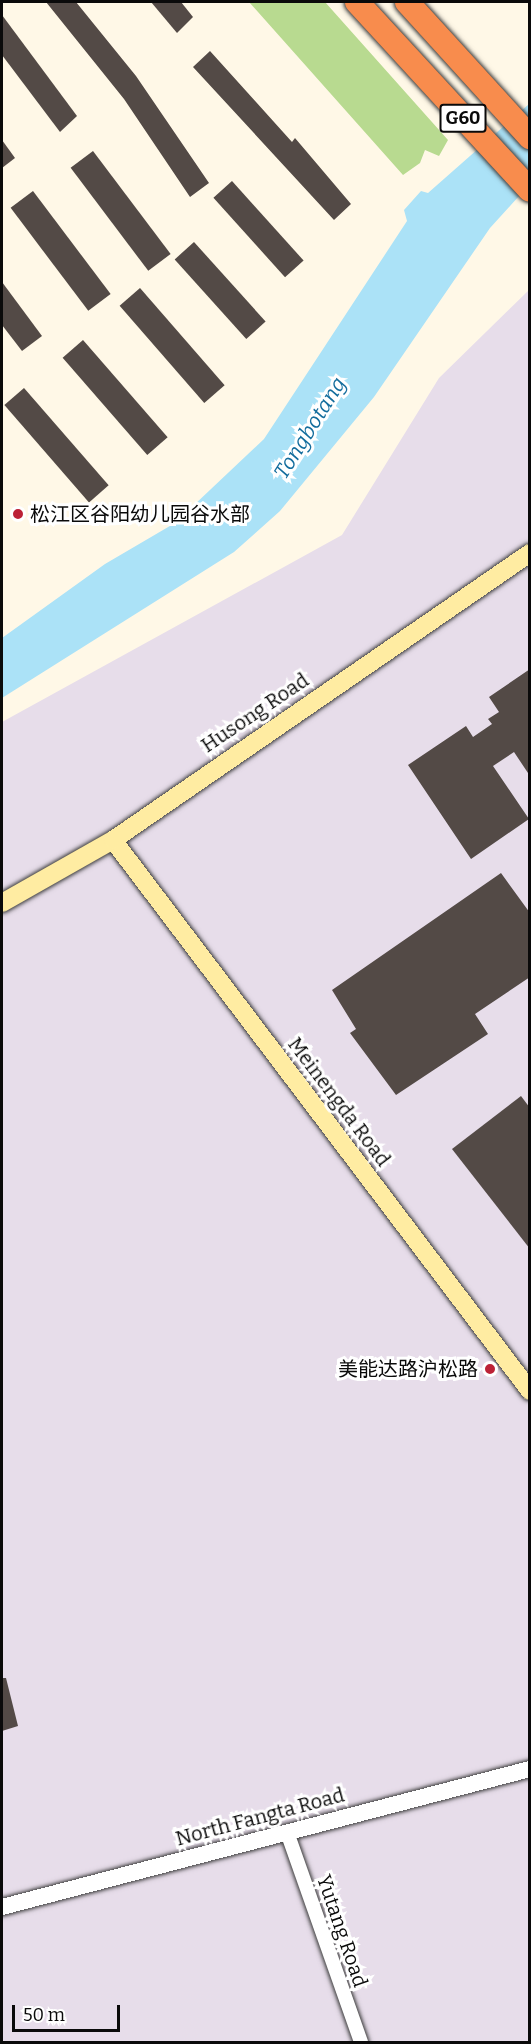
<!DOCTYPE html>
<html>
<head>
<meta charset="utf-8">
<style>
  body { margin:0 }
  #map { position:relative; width:531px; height:2044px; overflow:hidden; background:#fff8e7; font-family:Bitter,"Noto Sans SC",serif }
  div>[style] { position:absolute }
  .industrial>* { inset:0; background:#e7ddea }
  .forest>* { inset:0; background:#b8da90 }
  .water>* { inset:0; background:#abe2f7 }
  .building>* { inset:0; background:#534a46; transform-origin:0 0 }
  .roads { filter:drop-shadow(0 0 2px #3d3d3d) drop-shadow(0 0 2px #3d3d3d) }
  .minor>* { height:14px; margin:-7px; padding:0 7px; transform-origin:7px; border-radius:7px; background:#fff }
  .tertiary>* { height:16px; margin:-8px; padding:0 8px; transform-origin:8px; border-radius:8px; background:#fff }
  .secondary>* { height:18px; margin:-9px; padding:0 9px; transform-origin:9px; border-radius:9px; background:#ffeca2 }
  .motorway>* { height:24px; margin:-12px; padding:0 12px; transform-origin:12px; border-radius:12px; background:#f88c4d }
  .dots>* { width:16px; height:16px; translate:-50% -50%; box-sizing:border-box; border:3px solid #fff; border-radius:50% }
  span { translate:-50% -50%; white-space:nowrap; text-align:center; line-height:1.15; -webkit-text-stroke:6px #fff; paint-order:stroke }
  .shield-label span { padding:2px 4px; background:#fff; border:2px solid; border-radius:4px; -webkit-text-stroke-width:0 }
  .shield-label { font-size:18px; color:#0a0a0a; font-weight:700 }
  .poi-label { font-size:20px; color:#0a0a0a }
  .left { translate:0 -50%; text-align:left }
  .right { translate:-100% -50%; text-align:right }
  .street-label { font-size:20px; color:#0a0a0a }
  .water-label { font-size:21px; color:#136d9d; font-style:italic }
  .frame { position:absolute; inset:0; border:3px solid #0a0a0a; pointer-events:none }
  .scale { position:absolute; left:12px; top:2005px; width:108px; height:27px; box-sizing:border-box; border:3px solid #0a0a0a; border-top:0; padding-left:8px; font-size:18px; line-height:21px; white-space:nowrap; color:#0a0a0a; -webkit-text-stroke:4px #fff; paint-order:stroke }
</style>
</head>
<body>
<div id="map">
  <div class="industrial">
    <div style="clip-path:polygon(529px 290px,529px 2042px,2px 2042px,2px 722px,342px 535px,439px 378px)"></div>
  </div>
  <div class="forest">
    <div style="clip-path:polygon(249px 2px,325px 2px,448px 140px,439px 156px,425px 150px,420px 163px,403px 175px)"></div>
  </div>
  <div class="water">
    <div style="clip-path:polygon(529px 104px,529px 185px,490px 228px,374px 397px,280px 511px,234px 552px,2px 698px,2px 638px,105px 564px,175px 523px,264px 439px,407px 221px,404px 210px,421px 191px,428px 193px)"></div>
  </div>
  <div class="building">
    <div style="clip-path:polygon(46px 2px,76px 2px,136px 76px,209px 183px,190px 197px,124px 99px)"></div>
    <div style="clip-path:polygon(151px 2px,181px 2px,193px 17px,177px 33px)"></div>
    <div style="clip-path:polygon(2px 15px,77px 116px,60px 132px,2px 55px)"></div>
    <div style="clip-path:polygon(210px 51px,292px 142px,295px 138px,351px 204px,334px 220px,193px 67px)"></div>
    <div style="clip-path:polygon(2px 140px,15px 158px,2px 168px)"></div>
    <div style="left:93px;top:151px;width:129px;height:28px;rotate:53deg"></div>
    <div style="left:232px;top:181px;width:107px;height:25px;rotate:48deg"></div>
    <div style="left:33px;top:191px;width:129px;height:28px;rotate:53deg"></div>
    <div style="left:194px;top:242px;width:107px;height:26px;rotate:48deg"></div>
    <div style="clip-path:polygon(2px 282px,42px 336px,22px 351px,2px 325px)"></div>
    <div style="left:140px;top:288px;width:129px;height:27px;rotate:49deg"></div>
    <div style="left:83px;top:340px;width:129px;height:27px;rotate:49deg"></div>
    <div style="left:24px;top:388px;width:129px;height:26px;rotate:49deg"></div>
    <div style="clip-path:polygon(530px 669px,530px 776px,514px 752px,493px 766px,529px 819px,471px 859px,408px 765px,466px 726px,473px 737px,492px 724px,488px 719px,499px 712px,489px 697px)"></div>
    <div style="clip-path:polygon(501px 873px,530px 913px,530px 977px,475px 1014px,488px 1034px,396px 1095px,350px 1033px,356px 1029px,332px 990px)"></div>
    <div style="clip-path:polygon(521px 1096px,530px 1108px,530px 1249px,452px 1149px)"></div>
    <div style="clip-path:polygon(2px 1678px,6px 1678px,18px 1726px,2px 1731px)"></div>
  </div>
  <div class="roads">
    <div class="minor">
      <div style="left:287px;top:1832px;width:223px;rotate:70.6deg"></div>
    </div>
    <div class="tertiary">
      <div style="left:2px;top:1907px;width:546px;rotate:-14.65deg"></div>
    </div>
    <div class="secondary">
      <div style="left:113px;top:840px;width:691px;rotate:52.88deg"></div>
      <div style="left:2px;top:903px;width:128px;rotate:-29.6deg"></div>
      <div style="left:113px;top:840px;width:506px;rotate:-34.54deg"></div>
    </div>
    <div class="motorway">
      <div style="left:357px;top:2px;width:255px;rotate:47.4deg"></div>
      <div style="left:407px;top:2px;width:183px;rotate:47.7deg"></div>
    </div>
  </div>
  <div class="dots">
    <div style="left:18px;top:514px;background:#bc2136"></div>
    <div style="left:490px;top:1369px;background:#bc2136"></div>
  </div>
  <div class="shield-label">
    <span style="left:463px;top:118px">G60</span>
  </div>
  <div class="poi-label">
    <span class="left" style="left:30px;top:514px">松江区谷阳幼儿园谷水部</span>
    <span class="right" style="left:478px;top:1369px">美能达路沪松路</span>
  </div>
  <div class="street-label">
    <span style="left:255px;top:713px;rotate:-34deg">Husong Road</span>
    <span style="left:339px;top:1102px;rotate:53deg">Meinengda Road</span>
    <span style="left:260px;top:1817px;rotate:-15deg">North Fangta Road</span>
    <span style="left:342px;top:1931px;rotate:71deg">Yutang Road</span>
  </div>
  <div class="water-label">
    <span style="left:310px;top:428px;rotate:-58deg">Tongbotang</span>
  </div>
  <div class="frame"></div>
  <div class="scale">50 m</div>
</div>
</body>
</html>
